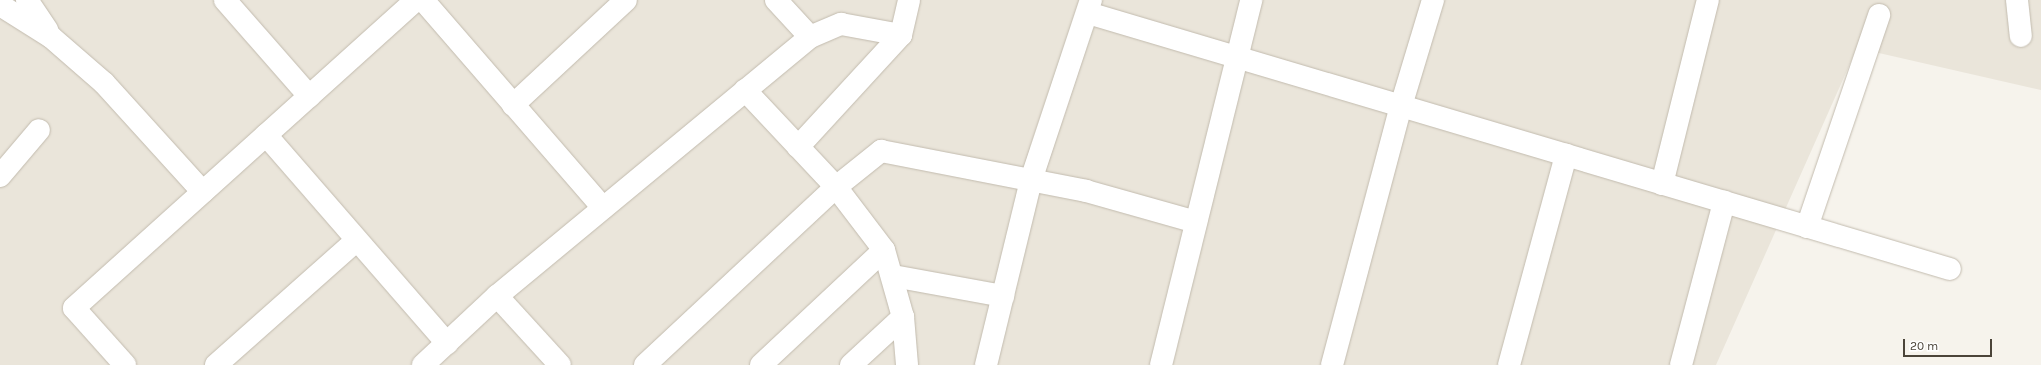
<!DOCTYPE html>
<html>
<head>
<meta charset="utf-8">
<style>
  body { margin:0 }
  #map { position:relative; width:2041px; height:365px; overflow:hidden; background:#f6f3ec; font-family:Karla,sans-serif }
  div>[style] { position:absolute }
  .residential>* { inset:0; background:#eae5da }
  .roads { filter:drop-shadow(0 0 1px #c2bbae) drop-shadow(0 0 1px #c2bbae) }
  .minor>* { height:22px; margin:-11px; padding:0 11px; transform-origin:11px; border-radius:11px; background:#fff }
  span { translate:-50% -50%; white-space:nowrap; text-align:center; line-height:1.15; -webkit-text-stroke:3px #fff; paint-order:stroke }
  .scale { position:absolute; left:1903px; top:339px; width:89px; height:18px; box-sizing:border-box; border:2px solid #4b4439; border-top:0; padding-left:5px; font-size:12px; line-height:14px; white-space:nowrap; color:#4b4439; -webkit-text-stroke:3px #fff; paint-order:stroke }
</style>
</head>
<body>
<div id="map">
  <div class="residential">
    <div style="clip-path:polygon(0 0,2041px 0,2041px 90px,1857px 48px,1716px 365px,0 365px)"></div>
  </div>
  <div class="roads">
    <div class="minor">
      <div style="left:27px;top:0;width:36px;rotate:56deg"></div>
      <div style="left:225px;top:0;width:128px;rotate:48.8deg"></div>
      <div style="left:423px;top:0;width:275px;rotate:49.1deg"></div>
      <div style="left:776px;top:0;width:50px;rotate:47.4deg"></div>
      <div style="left:2017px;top:0;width:36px;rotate:84deg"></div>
      <div style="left:0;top:5px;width:60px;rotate:32.1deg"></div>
      <div style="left:51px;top:37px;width:70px;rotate:41deg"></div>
      <div style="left:104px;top:83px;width:147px;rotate:47.8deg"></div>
      <div style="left:1088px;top:13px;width:899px;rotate:16.54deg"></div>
      <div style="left:745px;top:90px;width:133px;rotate:46.8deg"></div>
      <div style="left:836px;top:187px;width:79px;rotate:52.7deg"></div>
      <div style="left:884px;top:250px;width:70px;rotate:74.2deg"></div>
      <div style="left:903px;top:317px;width:48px;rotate:85.2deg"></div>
      <div style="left:513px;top:105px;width:154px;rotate:-42.9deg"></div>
      <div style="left:266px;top:135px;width:276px;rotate:49deg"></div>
      <div style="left:798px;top:147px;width:152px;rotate:-47.4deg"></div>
      <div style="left:901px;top:35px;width:36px;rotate:-77deg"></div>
      <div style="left:0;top:176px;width:60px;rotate:-49.7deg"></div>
      <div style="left:1662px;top:184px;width:190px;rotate:-76deg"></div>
      <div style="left:1807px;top:227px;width:224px;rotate:-71.2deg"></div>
      <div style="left:893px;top:276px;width:112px;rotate:10.3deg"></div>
      <div style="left:497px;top:296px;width:93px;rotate:47.6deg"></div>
      <div style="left:125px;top:365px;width:76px;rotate:-131.8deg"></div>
      <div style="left:74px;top:308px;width:460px;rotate:-42deg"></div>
      <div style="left:216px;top:365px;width:188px;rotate:-41.6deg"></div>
      <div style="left:423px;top:365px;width:101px;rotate:-43deg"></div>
      <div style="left:497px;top:296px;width:406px;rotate:-39.6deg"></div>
      <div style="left:810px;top:37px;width:34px;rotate:-23deg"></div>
      <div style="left:841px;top:24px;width:61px;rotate:10.4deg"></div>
      <div style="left:645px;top:365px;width:261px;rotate:-43deg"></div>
      <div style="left:836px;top:187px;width:58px;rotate:-38.7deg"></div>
      <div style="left:881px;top:151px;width:209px;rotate:11deg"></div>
      <div style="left:1086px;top:191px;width:114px;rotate:15.7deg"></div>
      <div style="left:761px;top:365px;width:168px;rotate:-43.1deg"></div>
      <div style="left:851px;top:365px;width:71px;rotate:-42.7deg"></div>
      <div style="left:986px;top:365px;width:190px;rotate:-76.3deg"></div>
      <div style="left:1031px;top:180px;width:190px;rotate:-71.6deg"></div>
      <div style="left:1161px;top:365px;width:376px;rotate:-76.1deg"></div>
      <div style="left:1332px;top:365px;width:268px;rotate:-75.1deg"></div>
      <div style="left:1401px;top:106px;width:111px;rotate:-73.2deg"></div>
      <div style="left:1509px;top:365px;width:218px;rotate:-74.8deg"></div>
      <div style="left:1681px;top:365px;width:169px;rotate:-75.2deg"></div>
    </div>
  </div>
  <div class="scale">20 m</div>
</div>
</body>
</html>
